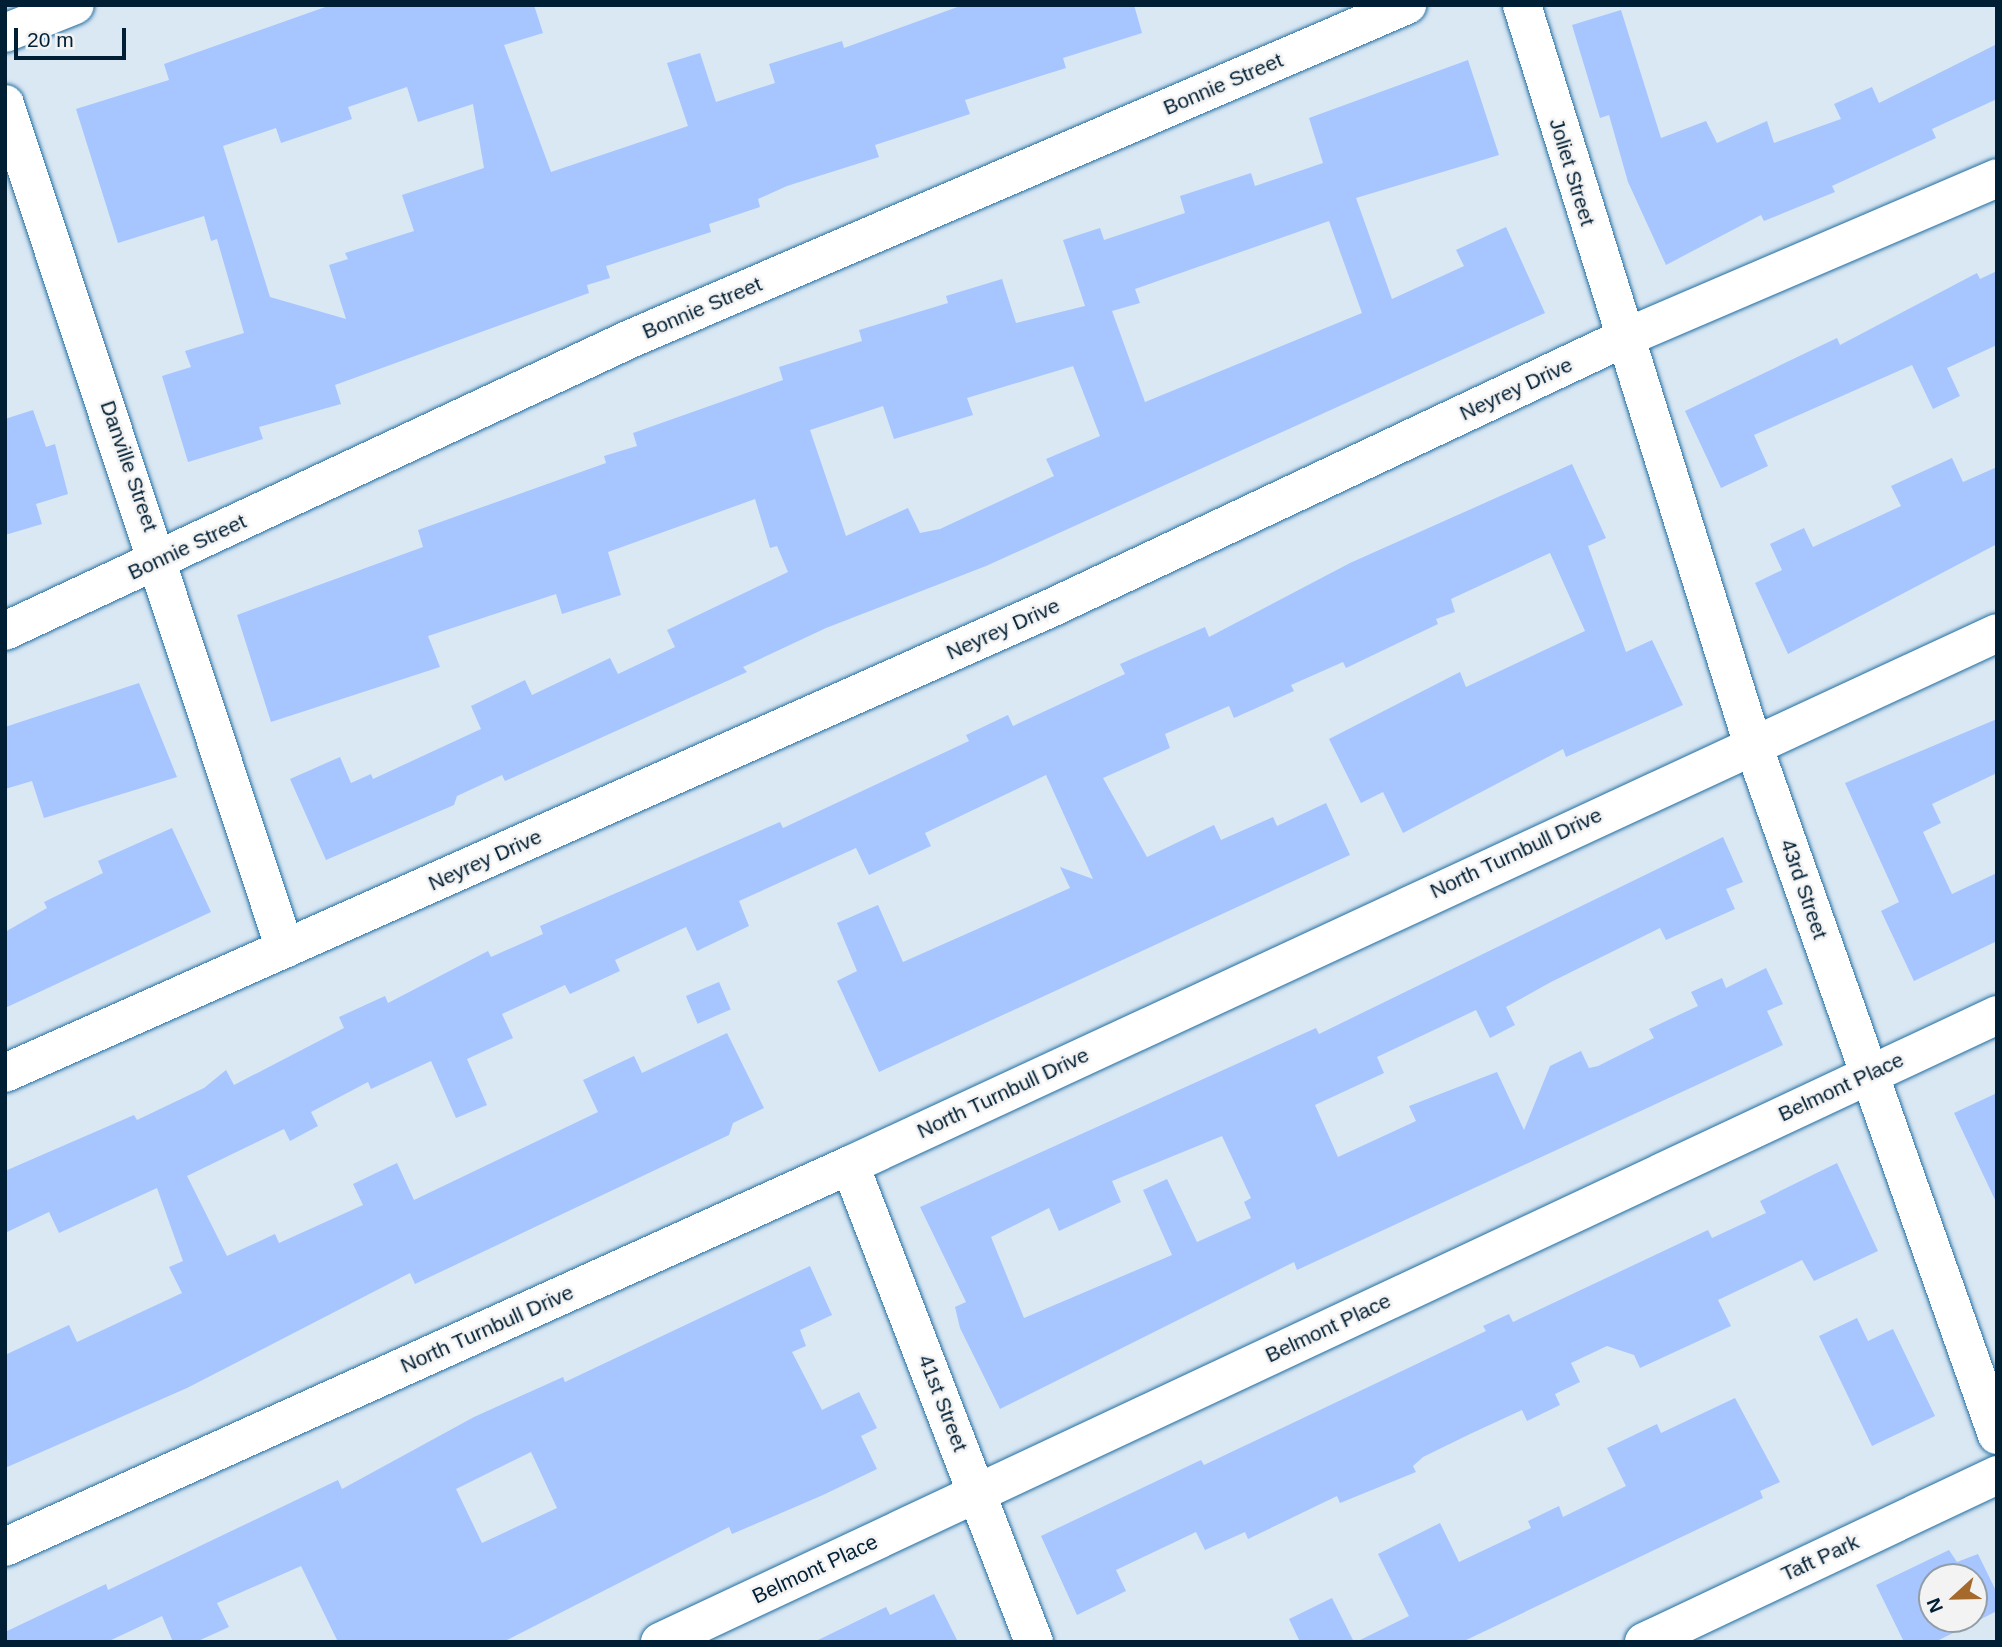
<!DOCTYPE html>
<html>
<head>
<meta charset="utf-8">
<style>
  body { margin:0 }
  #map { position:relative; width:2002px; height:1647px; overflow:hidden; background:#dae8f4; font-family:Helvetica,sans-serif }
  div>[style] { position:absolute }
  .building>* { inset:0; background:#a7c6ff; transform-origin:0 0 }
  .roads { filter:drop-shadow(0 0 2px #226ea1) drop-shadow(0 0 2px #226ea1) }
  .minor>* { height:38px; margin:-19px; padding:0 19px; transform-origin:19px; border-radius:19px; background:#fff }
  span { translate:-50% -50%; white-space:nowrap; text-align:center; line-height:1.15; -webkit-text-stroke:5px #f3f3f3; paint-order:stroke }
  .street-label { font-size:21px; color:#011f34 }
  .frame { position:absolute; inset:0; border:7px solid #011f34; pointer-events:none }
  .north { position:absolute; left:1918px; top:1563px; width:70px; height:70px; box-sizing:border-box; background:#f3f3f3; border:2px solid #929ea7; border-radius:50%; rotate:248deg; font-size:19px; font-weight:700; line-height:28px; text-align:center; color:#011f34 }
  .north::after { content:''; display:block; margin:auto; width:24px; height:32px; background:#a6692c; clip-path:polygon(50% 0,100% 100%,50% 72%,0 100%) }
  .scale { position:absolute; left:14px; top:28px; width:112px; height:32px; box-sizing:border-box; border:4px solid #011f34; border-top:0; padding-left:9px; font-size:21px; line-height:24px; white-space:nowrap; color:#011f34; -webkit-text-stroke:5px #f3f3f3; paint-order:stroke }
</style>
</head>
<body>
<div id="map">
  <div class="building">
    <div style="clip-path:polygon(evenodd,331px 5px,534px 5px,543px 33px,504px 45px,551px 172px,688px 126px,667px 63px,700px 53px,716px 102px,775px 83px,769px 64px,842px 41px,844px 48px,963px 5px,1134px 5px,1142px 33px,1063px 58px,1066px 68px,965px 100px,970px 114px,875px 145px,879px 157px,787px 186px,758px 199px,760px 207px,709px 224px,711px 232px,606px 266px,610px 278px,587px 285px,589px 293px,335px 385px,341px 404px,259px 427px,263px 439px,188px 462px,162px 376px,191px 367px,185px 351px,244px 333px,217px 239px,211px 241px,204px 216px,118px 243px,76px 109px,169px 80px,164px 64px,331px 5px,407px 87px,418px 122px,473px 104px,484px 168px,402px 195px,414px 231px,345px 253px,348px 259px,329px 265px,346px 319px,270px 297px,223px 146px,276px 128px,281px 143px,352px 119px,348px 107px,407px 87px)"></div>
    <div style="clip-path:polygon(1621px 10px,1661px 138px,1706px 121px,1717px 143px,1767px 121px,1774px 143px,1841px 119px,1834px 104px,1872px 87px,1879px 103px,1997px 44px,1997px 99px,1932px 129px,1936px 138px,1832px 186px,1835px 192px,1764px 221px,1761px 215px,1666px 265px,1628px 182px,1609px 115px,1600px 118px,1572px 25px)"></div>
    <div style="clip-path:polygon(evenodd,1468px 60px,1499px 155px,1356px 198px,1392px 299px,1464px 266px,1456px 250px,1506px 227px,1545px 313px,986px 566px,826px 628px,743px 667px,747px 672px,505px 781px,502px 775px,457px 796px,454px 805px,326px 860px,290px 779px,340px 757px,351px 783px,371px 774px,373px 779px,481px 729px,471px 706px,525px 680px,532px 695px,610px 658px,618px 674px,675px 647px,667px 630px,788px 572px,777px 546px,770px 548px,755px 499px,608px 552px,621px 595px,562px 614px,556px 594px,428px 636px,440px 667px,271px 722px,237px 615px,423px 547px,418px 530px,606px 463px,604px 456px,637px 446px,633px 433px,783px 380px,779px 367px,862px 341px,859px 330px,948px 303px,946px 296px,1002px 279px,1016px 323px,1085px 306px,1063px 240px,1100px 228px,1104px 240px,1185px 213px,1180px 196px,1251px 173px,1255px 186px,1323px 163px,1309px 118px,1468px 60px,1329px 221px,1362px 313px,1145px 402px,1112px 311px,1140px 303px,1135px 289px,1329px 221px,1468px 60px,1073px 366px,1100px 436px,1046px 459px,1054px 476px,940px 529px,920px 533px,908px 508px,846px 536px,810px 430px,883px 406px,894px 439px,973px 415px,967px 398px,1073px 366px)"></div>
    <div style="clip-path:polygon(1997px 271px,1997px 345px,1947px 368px,1960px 396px,1933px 409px,1912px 365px,1754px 435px,1768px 466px,1721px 488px,1685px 411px,1837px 338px,1840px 345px,1977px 273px,1980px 279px)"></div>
    <div style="clip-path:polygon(33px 410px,46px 447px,55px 444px,68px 494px,36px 504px,42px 524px,5px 535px,5px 419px)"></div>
    <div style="clip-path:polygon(1952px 458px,1963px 482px,1997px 467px,1997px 544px,1788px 654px,1755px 583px,1782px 570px,1770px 544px,1804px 528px,1813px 547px,1901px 506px,1891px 486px)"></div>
    <div style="clip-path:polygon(1572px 464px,1606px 538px,1588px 546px,1626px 652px,1652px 640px,1683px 705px,1566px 757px,1563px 749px,1403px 833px,1383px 792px,1361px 803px,1329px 739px,1460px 672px,1466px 687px,1585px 631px,1550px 553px,1451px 599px,1455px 612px,1436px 619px,1438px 624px,1346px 668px,1343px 662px,1291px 685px,1294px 691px,1234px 718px,1229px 706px,1165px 734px,1170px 748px,1103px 778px,1147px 857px,1214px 825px,1221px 840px,1273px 817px,1277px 826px,1326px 803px,1350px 855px,879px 1072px,837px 981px,857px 971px,837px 923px,878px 905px,903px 962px,1070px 888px,1060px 867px,1093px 879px,1046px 775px,925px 833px,931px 846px,869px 875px,856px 848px,739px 901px,749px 926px,697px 951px,686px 927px,615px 960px,620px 971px,570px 994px,565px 985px,502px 1014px,513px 1038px,467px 1059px,487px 1105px,456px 1118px,431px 1061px,371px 1089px,368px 1082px,311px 1112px,318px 1126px,290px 1141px,284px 1129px,187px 1176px,227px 1256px,275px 1234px,279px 1243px,363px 1205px,353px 1184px,397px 1163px,414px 1200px,598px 1112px,583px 1080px,634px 1056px,642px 1073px,727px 1033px,764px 1108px,733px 1123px,729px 1135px,415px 1284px,410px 1273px,187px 1388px,5px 1468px,5px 1355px,69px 1325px,77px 1342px,182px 1293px,169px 1267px,183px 1261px,157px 1188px,59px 1233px,49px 1212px,5px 1233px,5px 1171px,134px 1115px,137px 1120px,204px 1088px,226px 1070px,234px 1085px,344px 1028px,339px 1017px,385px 996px,388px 1003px,488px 951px,491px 957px,543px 934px,540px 926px,780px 822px,783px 828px,969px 741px,966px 735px,1008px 715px,1013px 726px,1125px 674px,1120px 664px,1205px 627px,1209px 637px,1350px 563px)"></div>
    <div style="clip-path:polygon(139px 683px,177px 777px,44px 818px,32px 781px,5px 789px,5px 727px)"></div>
    <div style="clip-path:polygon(1997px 719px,1997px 773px,1932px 804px,1941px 823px,1923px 832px,1952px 894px,1997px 873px,1997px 941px,1914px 981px,1881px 911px,1899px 902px,1845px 783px)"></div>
    <div style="clip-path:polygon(172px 828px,211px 912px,5px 1008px,5px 932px,47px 908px,44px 902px,103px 873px,98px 861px)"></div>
    <div style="clip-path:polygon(evenodd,1723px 837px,1743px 882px,1726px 889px,1735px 909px,1666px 940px,1660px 928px,1551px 982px,1506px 1007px,1515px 1025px,1490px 1038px,1476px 1010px,1377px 1057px,1384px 1073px,1315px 1105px,1338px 1157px,1416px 1121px,1409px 1106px,1497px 1072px,1524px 1130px,1550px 1066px,1581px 1051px,1589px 1068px,1598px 1066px,1654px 1038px,1649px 1029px,1698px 1006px,1691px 992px,1722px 978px,1726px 988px,1766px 968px,1783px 1004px,1767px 1011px,1783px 1045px,1297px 1270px,1294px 1262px,1000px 1409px,960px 1328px,955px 1307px,966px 1302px,920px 1207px,1316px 1028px,1319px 1034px,1723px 837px,1222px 1136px,1251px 1198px,1244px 1202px,1251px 1218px,1197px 1242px,1167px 1179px,1143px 1190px,1172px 1255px,1024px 1318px,991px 1237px,1049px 1208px,1059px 1231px,1121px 1202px,1112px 1181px,1222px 1136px)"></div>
    <div style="left:719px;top:982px;width:30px;height:36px;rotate:67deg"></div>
    <div style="clip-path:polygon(1997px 1093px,1997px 1204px,1954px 1113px)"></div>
    <div style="clip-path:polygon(1837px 1163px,1878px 1251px,1814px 1281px,1802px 1260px,1718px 1300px,1731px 1326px,1640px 1368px,1634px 1355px,1607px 1346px,1571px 1363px,1580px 1382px,1555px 1394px,1560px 1405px,1527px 1421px,1522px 1410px,1470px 1434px,1423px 1457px,1413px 1466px,1416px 1472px,1340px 1503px,1337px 1496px,1248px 1539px,1245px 1532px,1205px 1550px,1196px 1532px,1116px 1570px,1126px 1591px,1077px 1615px,1041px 1536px,1201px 1460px,1204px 1465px,1486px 1331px,1483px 1326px,1509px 1314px,1513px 1322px,1708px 1230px,1712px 1238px,1766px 1213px,1760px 1201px)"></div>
    <div style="clip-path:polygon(evenodd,810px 1266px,832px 1315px,800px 1330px,806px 1346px,792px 1352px,822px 1410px,859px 1392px,877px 1428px,861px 1436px,877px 1469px,823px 1495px,732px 1534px,729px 1527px,503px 1642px,338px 1642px,301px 1566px,217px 1603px,229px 1627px,196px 1642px,173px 1642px,162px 1616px,107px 1642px,5px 1642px,5px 1632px,106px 1584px,108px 1590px,338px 1480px,342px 1489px,474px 1417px,563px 1377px,565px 1382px,810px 1266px,531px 1452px,557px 1508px,482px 1543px,456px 1489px,531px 1452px)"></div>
    <div style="clip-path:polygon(1857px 1318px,1868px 1341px,1893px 1329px,1935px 1416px,1872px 1446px,1819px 1336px)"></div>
    <div style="clip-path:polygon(1735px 1398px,1780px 1482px,1760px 1491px,1763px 1498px,1462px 1642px,1356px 1642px,1409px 1616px,1378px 1554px,1440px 1523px,1459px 1562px,1531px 1528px,1528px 1521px,1559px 1506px,1563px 1517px,1626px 1486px,1607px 1448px,1657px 1424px,1661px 1433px)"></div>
    <div style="clip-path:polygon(evenodd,1949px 1550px,1957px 1562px,1978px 1554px,1997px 1593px,1997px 1611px,1935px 1642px,1904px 1642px,1876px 1585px,1949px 1550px,1932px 1577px,1974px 1577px,1974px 1619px,1932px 1619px,1932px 1577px)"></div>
    <div style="clip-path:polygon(934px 1594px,958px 1642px,814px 1642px,886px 1607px,890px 1615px)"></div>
    <div style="clip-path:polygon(1332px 1598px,1354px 1642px,1300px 1642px,1289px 1619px)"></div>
  </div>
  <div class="roads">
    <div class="minor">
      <div style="left:1522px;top:5px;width:772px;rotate:72.67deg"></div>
      <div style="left:1752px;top:742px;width:735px;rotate:70.53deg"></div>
      <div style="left:5px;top:33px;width:75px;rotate:-21.8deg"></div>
      <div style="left:5px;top:104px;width:890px;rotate:71.67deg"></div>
      <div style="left:5px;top:631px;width:690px;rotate:-25.04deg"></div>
      <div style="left:630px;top:339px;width:846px;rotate:-23.26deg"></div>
      <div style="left:5px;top:1073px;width:1147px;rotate:-23.97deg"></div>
      <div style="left:1053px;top:607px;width:629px;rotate:-25.22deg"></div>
      <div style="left:1622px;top:339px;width:408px;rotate:-23.2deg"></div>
      <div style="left:850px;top:1165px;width:511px;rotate:68.91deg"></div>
      <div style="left:5px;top:1547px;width:927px;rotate:-24.33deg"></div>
      <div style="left:850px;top:1165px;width:1264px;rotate:-24.88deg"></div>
      <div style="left:660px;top:1642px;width:1477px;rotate:-25.12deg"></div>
      <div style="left:1644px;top:1642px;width:391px;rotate:-25.3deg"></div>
    </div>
  </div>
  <div class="street-label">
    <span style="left:1223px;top:84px;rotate:-23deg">Bonnie Street</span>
    <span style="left:1572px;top:172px;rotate:73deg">Joliet Street</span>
    <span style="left:702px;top:308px;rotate:-23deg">Bonnie Street</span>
    <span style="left:1516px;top:389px;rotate:-25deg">Neyrey Drive</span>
    <span style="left:129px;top:466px;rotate:71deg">Danville Street</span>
    <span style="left:187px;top:547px;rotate:-25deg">Bonnie Street</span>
    <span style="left:1003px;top:629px;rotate:-24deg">Neyrey Drive</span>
    <span style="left:1516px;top:853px;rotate:-25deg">North Turnbull Drive</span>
    <span style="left:485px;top:860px;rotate:-24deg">Neyrey Drive</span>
    <span style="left:1804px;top:889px;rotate:71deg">43rd Street</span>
    <span style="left:1841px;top:1087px;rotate:-25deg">Belmont Place</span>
    <span style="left:1003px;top:1093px;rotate:-25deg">North Turnbull Drive</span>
    <span style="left:1328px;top:1328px;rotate:-25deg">Belmont Place</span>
    <span style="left:487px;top:1329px;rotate:-24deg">North Turnbull Drive</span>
    <span style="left:943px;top:1403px;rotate:69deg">41st Street</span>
    <span style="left:1820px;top:1558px;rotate:-25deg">Taft Park</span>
    <span style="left:815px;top:1569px;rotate:-25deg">Belmont Place</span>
  </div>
  <div class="frame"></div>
  <div class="north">N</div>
  <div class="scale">20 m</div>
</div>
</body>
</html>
